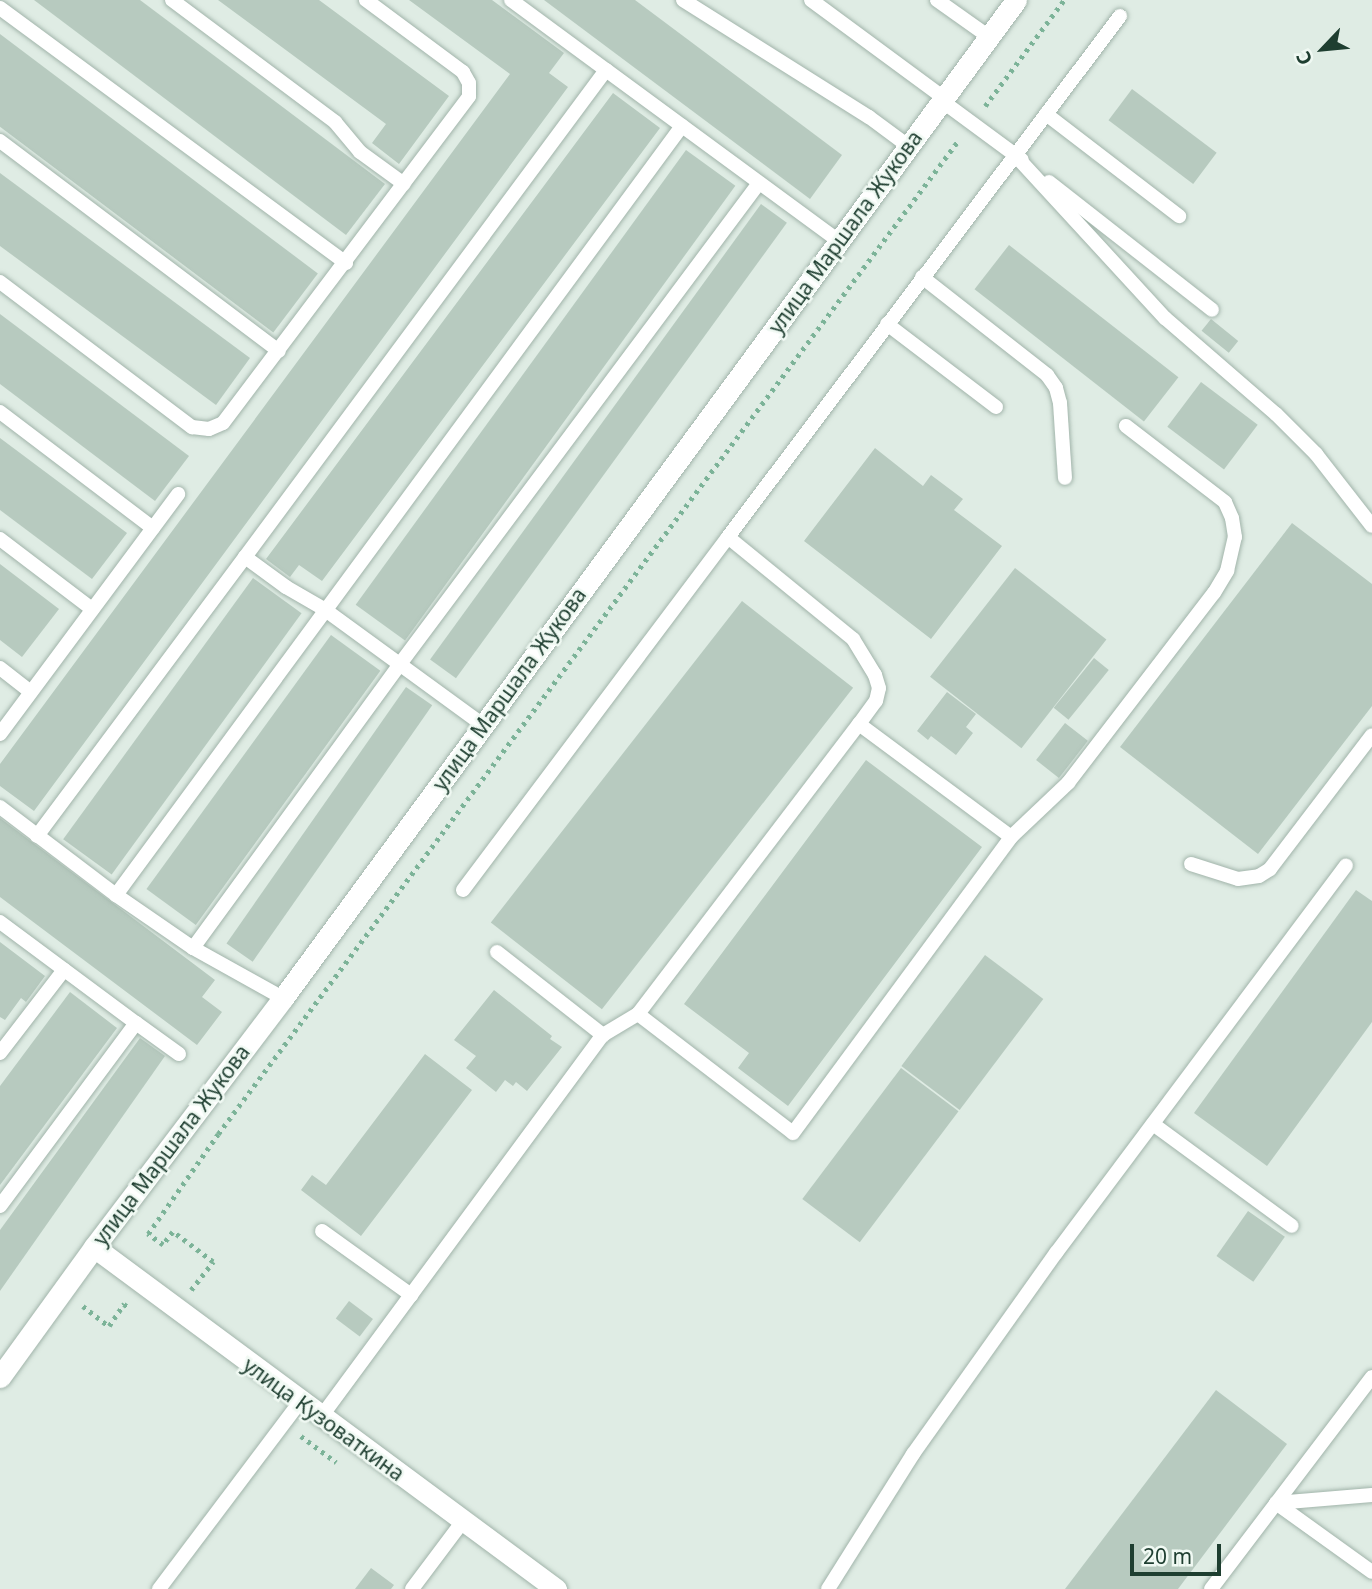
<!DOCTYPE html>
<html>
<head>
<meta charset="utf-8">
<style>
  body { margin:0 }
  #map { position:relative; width:1372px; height:1589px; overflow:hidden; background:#dfece4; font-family:"Noto Sans",sans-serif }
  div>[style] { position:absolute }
  .building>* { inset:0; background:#b7cabf; transform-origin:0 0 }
  .path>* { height:4.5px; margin-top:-2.25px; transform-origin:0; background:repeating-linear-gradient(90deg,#7cb398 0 3.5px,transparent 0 8.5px) }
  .roads { filter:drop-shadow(0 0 2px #a1b4aa) drop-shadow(0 0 2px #a1b4aa) }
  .service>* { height:14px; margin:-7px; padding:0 7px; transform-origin:7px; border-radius:7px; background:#fff }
  .minor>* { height:21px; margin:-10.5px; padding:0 10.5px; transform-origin:10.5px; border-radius:10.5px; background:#fff }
  .secondary>* { height:21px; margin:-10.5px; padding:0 10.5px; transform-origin:10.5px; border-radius:10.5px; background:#fff }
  span { translate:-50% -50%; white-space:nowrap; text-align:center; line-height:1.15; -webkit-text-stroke:5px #f0f9f3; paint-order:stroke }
  .street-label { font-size:21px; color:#1e3e30 }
  .north { position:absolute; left:1288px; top:14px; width:70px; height:70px; -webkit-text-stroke:5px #f0f9f3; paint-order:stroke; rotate:244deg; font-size:19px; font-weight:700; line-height:28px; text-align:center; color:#1e3e30 }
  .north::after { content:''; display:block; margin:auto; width:24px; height:32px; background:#1e3e30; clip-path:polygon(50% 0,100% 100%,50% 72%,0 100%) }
  .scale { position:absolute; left:1130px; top:1544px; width:91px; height:32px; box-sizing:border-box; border:4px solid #1e3e30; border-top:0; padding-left:9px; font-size:21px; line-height:24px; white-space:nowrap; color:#1e3e30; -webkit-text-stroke:5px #f0f9f3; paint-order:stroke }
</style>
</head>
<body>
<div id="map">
  <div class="building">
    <div style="clip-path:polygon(34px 0,140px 0,385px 184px,346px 235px)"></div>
    <div style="clip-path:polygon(218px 0,319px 0,449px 96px,399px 164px,372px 143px,386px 124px)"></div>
    <div style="clip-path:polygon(409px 0,492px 0,564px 53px,549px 73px,568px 87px,34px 811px,0 786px,0 764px,510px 74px)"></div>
    <div style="clip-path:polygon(544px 0,635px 0,842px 155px,810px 199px)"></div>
    <div style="left:0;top:34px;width:398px;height:74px;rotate:37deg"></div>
    <div style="left:1132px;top:89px;width:106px;height:39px;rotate:37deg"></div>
    <div style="clip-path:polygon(613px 93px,660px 128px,322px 581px,299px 565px,290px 577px,266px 559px)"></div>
    <div style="left:686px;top:150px;width:61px;height:562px;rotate:36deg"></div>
    <div style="clip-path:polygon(0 173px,250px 358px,216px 405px,0 246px)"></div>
    <div style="left:761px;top:204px;width:32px;height:563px;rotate:36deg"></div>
    <div style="left:1009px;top:245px;width:215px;height:56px;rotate:38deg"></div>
    <div style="clip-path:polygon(0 314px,189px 456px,155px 501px,0 384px)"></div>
    <div style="left:1211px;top:319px;width:35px;height:15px;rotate:39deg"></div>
    <div style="left:1201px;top:382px;width:71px;height:56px;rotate:37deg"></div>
    <div style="clip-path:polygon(0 438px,127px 533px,92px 579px,0 510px)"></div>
    <div style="clip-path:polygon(875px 448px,923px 486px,931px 475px,963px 499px,954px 510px,1002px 546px,931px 639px,804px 541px)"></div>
    <div style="clip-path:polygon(1292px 523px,1372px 584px,1372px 706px,1258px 854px,1120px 747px)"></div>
    <div style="clip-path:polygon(0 564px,59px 609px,22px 657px,0 640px)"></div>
    <div style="left:1015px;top:568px;width:116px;height:138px;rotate:38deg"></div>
    <div style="left:253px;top:578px;width:60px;height:323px;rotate:36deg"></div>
    <div style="left:742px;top:601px;width:141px;height:408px;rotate:38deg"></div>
    <div style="left:331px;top:635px;width:61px;height:314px;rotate:36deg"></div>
    <div style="left:1094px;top:658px;width:19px;height:64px;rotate:39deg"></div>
    <div style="left:406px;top:687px;width:32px;height:313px;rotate:35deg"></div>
    <div style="clip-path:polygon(947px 692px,976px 714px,966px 727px,973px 733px,956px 755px,931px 736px,928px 740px,917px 731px)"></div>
    <div style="left:1065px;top:723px;width:29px;height:47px;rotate:38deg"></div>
    <div style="clip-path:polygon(866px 760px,982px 847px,788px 1106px,738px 1068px,749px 1053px,684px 1004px)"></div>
    <div style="clip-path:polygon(0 818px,215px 980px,202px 997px,222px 1012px,197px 1045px,0 897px)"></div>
    <div style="clip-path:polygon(1356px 890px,1372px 901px,1372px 1022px,1267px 1166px,1194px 1113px)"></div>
    <div style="clip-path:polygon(0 942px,45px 976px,26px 1002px,21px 998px,5px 1020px,0 1017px)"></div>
    <div style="left:985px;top:955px;width:73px;height:139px;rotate:37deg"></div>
    <div style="clip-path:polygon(494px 990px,552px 1036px,550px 1039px,562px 1047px,527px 1091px,516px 1082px,513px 1086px,505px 1080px,496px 1092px,466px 1068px,476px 1056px,454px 1040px)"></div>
    <div style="clip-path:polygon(70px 992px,117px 1028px,0 1185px,0 1086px)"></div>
    <div style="clip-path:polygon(140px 1038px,165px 1056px,0 1291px,0 1230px)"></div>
    <div style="clip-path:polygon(425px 1054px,472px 1090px,361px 1236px,301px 1190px,312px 1175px,326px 1185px)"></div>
    <div style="left:901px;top:1068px;width:72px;height:164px;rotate:37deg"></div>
    <div style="left:1248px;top:1211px;width:45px;height:55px;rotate:35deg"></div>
    <div style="left:349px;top:1301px;width:30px;height:22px;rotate:37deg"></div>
    <div style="clip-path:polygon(1216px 1390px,1287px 1444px,1178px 1589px,1065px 1589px)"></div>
    <div style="clip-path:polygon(371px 1568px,394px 1585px,391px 1589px,355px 1589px)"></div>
  </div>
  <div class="path">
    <div style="left:985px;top:106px;width:132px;rotate:-53.3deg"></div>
    <div style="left:191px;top:1290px;width:36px;rotate:-52deg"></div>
    <div style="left:213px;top:1262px;width:50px;rotate:-143.1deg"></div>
    <div style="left:173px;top:1232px;width:16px;rotate:128deg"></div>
    <div style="left:163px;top:1245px;width:19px;rotate:-144deg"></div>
    <div style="left:148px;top:1234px;width:122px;rotate:-55deg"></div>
    <div style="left:218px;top:1134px;width:1238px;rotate:-53.31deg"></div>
    <div style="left:83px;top:1306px;width:33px;rotate:38deg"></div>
    <div style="left:109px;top:1326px;width:27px;rotate:-56deg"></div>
    <div style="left:124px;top:1304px;width:5px;rotate:37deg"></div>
    <div style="left:301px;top:1436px;width:44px;rotate:36.6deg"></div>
  </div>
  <div class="roads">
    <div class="service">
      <div style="left:172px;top:0;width:204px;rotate:36.8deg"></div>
      <div style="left:335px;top:122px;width:39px;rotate:50deg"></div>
      <div style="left:360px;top:152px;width:54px;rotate:36deg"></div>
      <div style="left:683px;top:0;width:220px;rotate:32.2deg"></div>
      <div style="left:869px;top:117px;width:49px;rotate:36.6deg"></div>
      <div style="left:811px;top:0;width:165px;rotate:36.4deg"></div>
      <div style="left:937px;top:0;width:64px;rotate:35.4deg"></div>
      <div style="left:0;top:8px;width:430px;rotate:36.4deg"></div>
      <div style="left:606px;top:70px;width:289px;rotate:36.3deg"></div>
      <div style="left:942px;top:101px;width:99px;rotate:36.4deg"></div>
      <div style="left:1046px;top:114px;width:168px;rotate:37.5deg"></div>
      <div style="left:0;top:141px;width:349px;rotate:37deg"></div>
      <div style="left:1015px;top:155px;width:222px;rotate:47.4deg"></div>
      <div style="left:1165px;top:318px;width:147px;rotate:40.9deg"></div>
      <div style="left:1276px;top:414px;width:57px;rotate:45deg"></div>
      <div style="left:1316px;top:454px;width:91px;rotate:52.1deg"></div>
      <div style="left:1049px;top:182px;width:207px;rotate:38.1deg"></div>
      <div style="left:922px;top:277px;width:159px;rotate:38.1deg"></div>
      <div style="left:1047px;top:375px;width:16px;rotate:55deg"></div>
      <div style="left:1056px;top:388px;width:16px;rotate:75deg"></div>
      <div style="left:1060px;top:403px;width:75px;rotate:86.2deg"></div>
      <div style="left:0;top:282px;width:241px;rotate:37.1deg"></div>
      <div style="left:192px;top:427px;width:17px;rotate:7deg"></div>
      <div style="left:209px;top:429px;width:15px;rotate:-23deg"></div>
      <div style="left:223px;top:423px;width:409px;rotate:-53deg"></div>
      <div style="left:469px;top:96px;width:13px;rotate:-90deg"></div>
      <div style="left:469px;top:83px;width:13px;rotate:-119deg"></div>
      <div style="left:463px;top:72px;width:121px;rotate:-143.4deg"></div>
      <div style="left:887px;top:324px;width:137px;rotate:37.3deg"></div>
      <div style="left:0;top:412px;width:192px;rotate:37.2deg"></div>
      <div style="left:0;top:539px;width:116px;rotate:37.3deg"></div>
      <div style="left:0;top:668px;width:39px;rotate:38deg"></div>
      <div style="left:859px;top:724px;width:29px;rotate:-54deg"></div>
      <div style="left:876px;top:701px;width:13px;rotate:-77deg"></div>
      <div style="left:879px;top:688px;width:14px;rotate:-107deg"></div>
      <div style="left:875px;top:675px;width:42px;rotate:-121.4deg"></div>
      <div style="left:853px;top:639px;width:161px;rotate:-140.8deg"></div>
      <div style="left:728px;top:537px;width:652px;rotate:-53.04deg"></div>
      <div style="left:483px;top:725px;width:197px;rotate:-143.9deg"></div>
      <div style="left:324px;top:609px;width:44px;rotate:-149.9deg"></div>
      <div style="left:286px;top:587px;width:51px;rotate:-143.8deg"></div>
      <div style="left:245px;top:557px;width:606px;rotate:-53.45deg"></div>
      <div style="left:606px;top:70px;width:118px;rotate:-143.6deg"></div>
      <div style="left:0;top:734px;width:299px;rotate:-53.4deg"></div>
      <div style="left:0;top:807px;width:146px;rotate:37.2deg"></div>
      <div style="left:116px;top:895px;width:93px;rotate:34.5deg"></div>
      <div style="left:193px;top:948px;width:351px;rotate:-53.9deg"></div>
      <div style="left:400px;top:664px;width:600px;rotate:-53.26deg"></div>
      <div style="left:37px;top:836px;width:348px;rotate:-53.3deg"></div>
      <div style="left:1191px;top:864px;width:49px;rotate:17.7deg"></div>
      <div style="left:1238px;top:879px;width:21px;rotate:-8deg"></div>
      <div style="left:1259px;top:876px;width:13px;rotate:-32deg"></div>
      <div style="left:1270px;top:869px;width:168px;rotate:-52.7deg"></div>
      <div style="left:463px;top:890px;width:441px;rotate:-53.1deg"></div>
      <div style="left:116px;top:895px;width:955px;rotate:-53.65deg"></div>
      <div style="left:0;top:922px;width:169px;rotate:36.6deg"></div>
      <div style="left:136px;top:1023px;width:228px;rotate:126.6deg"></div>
      <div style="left:193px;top:948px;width:103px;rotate:29.1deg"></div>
      <div style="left:497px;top:952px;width:135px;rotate:38.1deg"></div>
      <div style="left:638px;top:1014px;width:195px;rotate:37.5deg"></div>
      <div style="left:793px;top:1133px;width:368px;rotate:-53.6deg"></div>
      <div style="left:1011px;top:837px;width:79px;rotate:-43.5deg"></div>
      <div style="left:1068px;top:783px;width:240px;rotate:-52.5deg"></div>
      <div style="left:1214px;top:593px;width:26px;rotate:-59deg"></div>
      <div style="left:1227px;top:571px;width:35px;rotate:-77deg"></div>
      <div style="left:1235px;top:537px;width:19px;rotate:-99deg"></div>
      <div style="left:1232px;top:518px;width:17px;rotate:-114deg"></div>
      <div style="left:1225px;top:502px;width:125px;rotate:-142.5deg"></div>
      <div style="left:136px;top:1023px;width:53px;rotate:35.8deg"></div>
      <div style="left:0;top:1053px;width:105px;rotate:-52.4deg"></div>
      <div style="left:1153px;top:1124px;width:172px;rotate:36.3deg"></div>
      <div style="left:322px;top:1231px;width:110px;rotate:35.7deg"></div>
      <div style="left:321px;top:1417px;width:475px;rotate:-53.6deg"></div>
      <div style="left:603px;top:1035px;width:41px;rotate:-31deg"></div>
      <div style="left:638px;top:1014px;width:365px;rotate:-52.7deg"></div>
      <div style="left:859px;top:724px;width:189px;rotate:36.6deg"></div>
      <div style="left:1276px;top:1503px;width:118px;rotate:35.7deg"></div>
      <div style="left:1276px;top:1503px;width:96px;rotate:-4.8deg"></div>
      <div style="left:159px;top:1589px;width:234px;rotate:-53deg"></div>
      <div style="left:412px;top:1589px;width:85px;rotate:-53.1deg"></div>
      <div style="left:828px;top:1589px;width:160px;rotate:-57.8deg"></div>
      <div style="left:913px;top:1454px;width:247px;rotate:-54.6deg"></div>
      <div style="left:1056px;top:1253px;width:484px;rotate:-53.2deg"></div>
      <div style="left:1211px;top:1589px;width:266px;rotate:-52.8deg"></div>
    </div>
    <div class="minor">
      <div style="left:94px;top:1247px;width:575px;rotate:36.51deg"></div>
    </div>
    <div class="secondary">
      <div style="left:0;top:1377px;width:160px;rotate:-54.1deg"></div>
      <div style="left:94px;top:1247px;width:313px;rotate:-52.8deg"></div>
      <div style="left:283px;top:998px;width:1238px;rotate:-53.7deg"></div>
    </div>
  </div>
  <div class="street-label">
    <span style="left:845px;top:232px;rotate:-54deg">улица Маршала Жукова</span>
    <span style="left:509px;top:689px;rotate:-54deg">улица Маршала Жукова</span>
    <span style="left:171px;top:1145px;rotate:-53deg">улица Маршала Жукова</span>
    <span style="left:324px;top:1419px;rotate:36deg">улица Кузоваткина</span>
  </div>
  <div class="north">С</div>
  <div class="scale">20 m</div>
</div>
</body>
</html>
